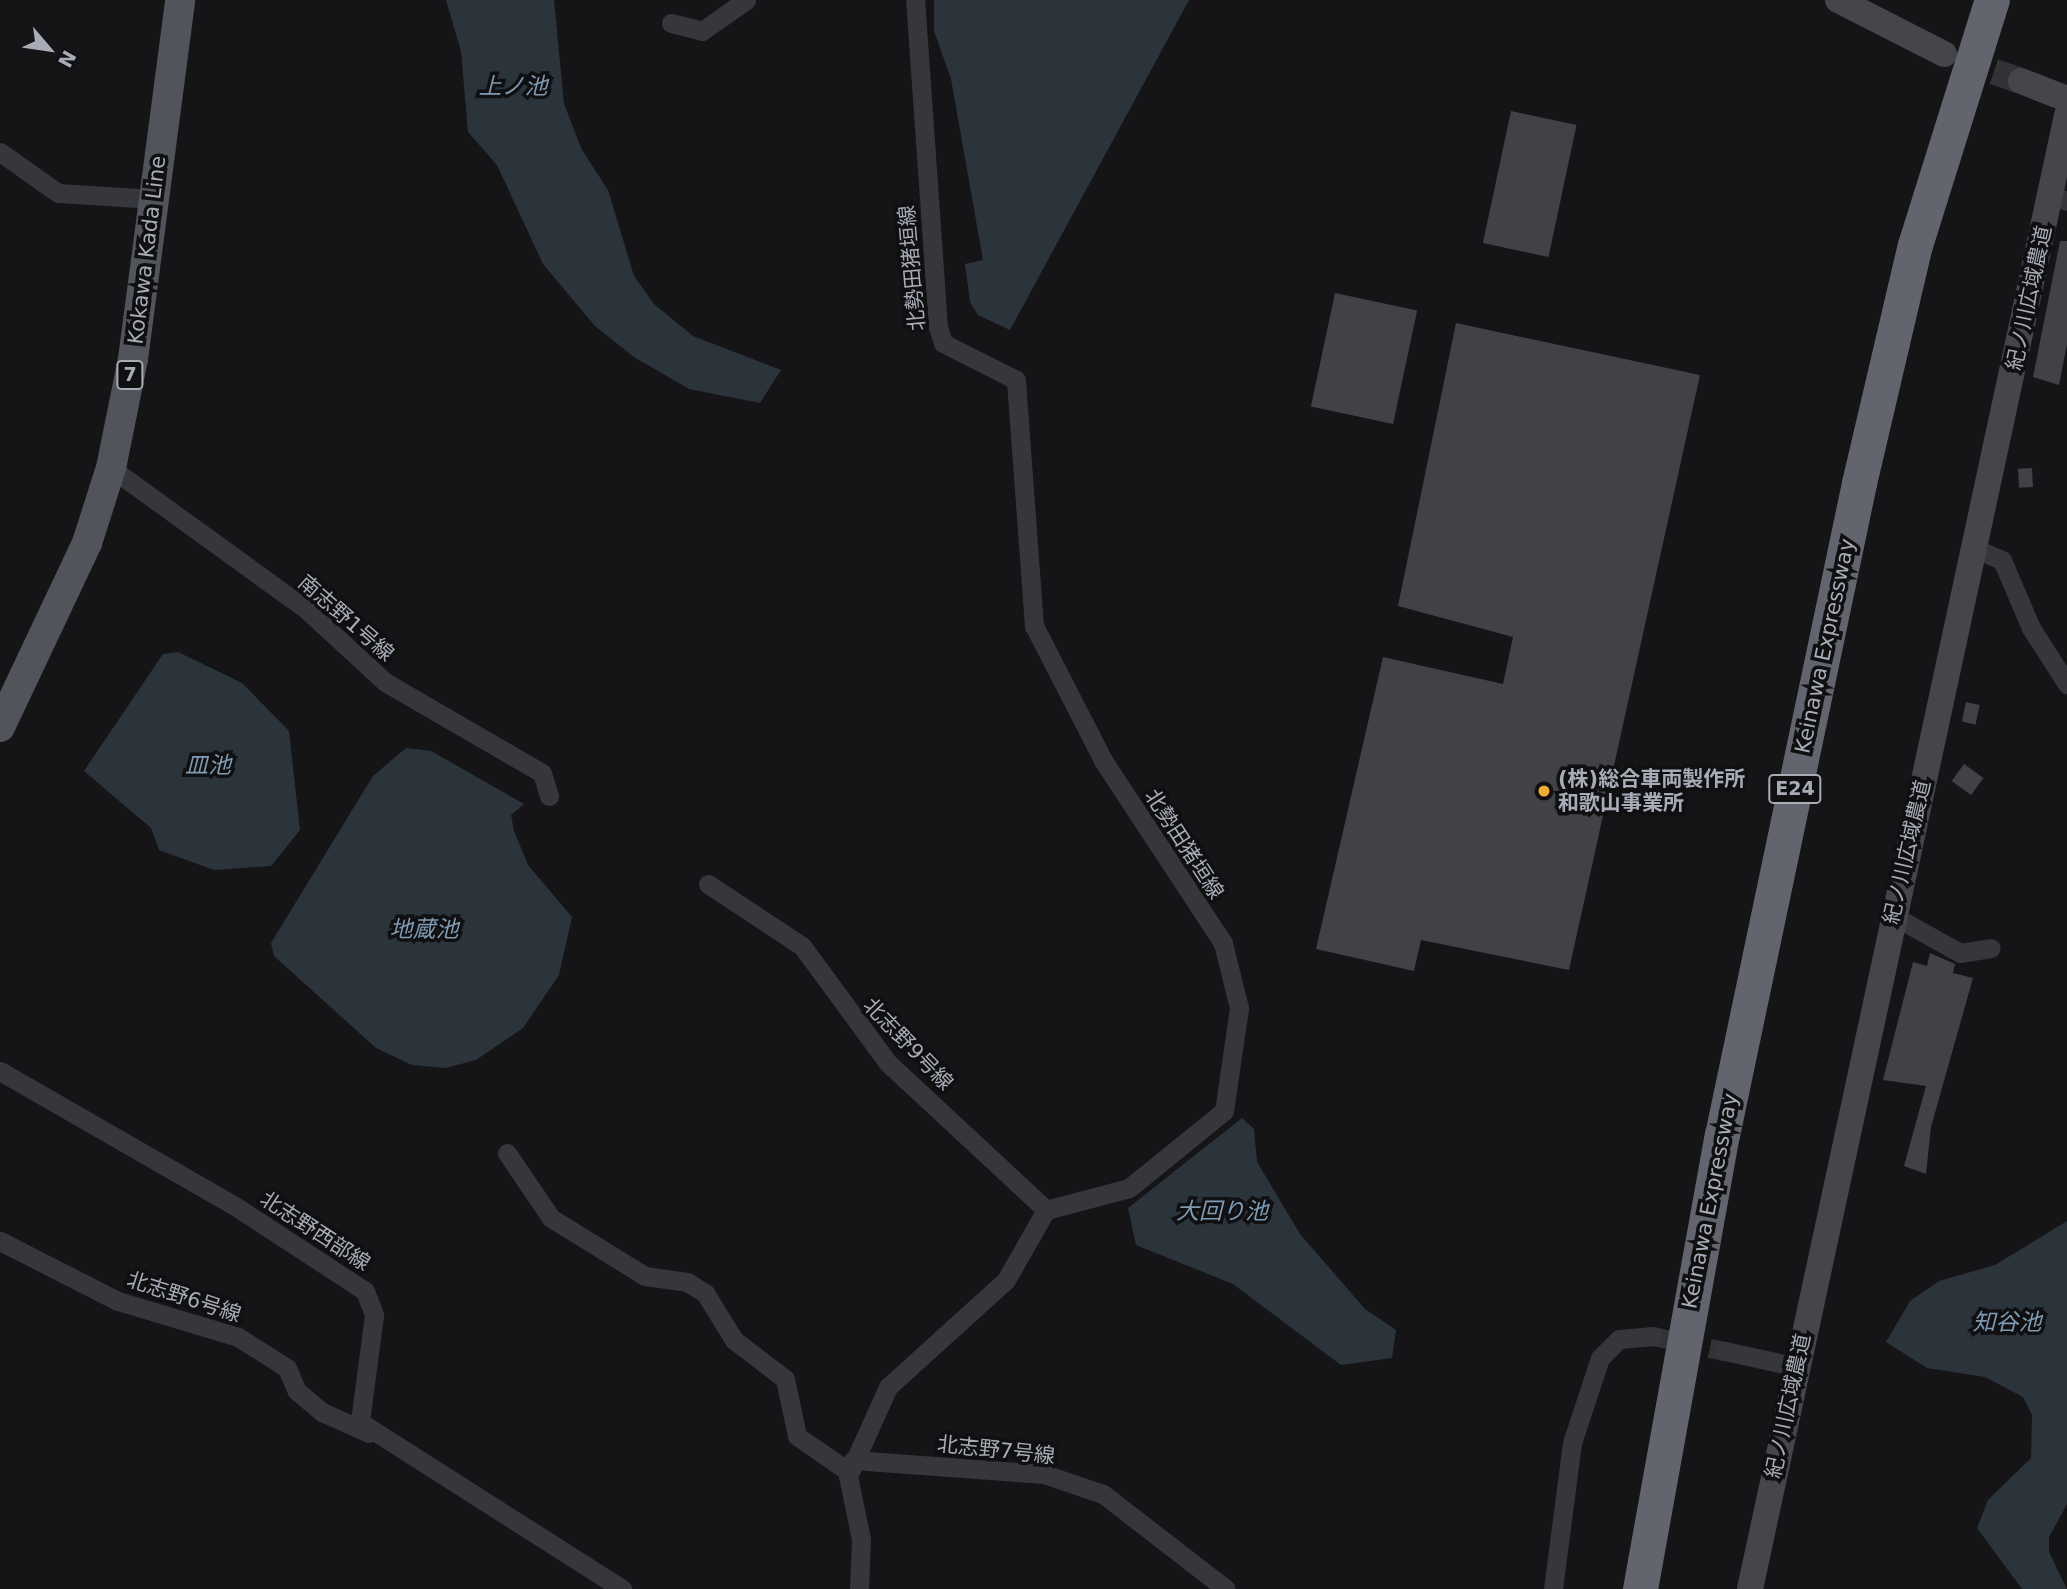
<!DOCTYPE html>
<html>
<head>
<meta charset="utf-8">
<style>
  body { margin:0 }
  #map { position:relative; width:2067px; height:1589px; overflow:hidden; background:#151517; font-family:"DejaVu Sans","Noto Sans JP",sans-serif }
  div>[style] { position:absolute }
  .water>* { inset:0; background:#2c343b }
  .building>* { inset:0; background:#414247; transform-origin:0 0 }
  .street-tunnel>* { height:19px; margin-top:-9.5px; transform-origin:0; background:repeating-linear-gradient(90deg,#323337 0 19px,transparent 0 29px) }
  .secondary-tunnel>* { height:26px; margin-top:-13px; transform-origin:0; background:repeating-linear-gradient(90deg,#323337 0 26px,transparent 0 39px) }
  .street>* { height:19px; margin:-9.5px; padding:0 9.5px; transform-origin:9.5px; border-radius:9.5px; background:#36373c }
  .secondary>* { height:26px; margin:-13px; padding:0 13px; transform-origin:13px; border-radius:13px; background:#44464c }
  .primary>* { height:30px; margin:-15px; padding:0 15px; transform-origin:15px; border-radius:15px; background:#52545b }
  .highway>* { height:35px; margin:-17.5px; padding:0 17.5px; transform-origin:17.5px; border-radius:17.5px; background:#62656d }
  .dots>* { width:19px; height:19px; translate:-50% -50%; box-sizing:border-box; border:4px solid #101012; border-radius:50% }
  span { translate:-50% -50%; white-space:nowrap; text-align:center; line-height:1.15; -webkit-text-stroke:7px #101012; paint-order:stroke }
  .shield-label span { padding:2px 5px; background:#101012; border:2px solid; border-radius:5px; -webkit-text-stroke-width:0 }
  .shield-label { font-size:19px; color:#a7acb7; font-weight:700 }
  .street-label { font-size:21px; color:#a7acb7 }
  .poi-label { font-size:21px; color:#a7acb7; font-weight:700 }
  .left { translate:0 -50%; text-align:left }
  .water-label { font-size:23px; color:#7f9ab2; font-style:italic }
  .north { position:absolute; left:14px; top:14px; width:70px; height:70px; -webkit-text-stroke:5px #101012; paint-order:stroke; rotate:119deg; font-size:19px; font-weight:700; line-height:28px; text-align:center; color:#a7acb7 }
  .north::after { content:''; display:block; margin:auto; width:24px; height:32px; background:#a7acb7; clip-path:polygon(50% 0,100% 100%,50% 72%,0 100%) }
</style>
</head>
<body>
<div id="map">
  <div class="water">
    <div style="clip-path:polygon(446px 0,554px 0,564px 104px,582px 150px,608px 190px,634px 276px,654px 304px,693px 336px,781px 370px,760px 403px,689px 389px,634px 357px,595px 326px,543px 264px,497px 165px,468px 132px,461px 51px)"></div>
    <div style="clip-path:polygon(934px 0,1189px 0,1010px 330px,978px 315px,970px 302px,965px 264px,983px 260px,951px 79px,934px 31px)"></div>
    <div style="clip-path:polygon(178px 652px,242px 683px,289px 731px,300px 830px,271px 866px,214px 870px,159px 850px,151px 828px,84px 771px,163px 654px)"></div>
    <div style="clip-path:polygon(406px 748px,431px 751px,524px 804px,511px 815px,514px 831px,528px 865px,572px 917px,559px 975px,523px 1028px,476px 1060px,446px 1068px,412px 1065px,376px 1048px,274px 956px,271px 943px,373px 776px)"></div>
    <div style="clip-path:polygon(1242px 1118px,1254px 1129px,1257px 1162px,1300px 1234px,1365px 1309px,1396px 1330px,1392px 1358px,1341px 1365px,1233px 1284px,1136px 1245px,1128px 1208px)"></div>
    <div style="clip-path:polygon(2067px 1221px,2067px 1504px,2049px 1537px,2049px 1552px,2067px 1589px,2022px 1589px,1977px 1528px,1988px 1500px,2031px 1458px,2032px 1415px,2023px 1397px,1985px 1377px,1927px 1368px,1886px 1342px,1910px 1301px,1939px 1281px,1995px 1265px)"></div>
  </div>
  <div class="building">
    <div style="left:1511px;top:111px;width:67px;height:135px;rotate:12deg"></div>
    <div style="clip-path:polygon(2060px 241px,2067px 241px,2067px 344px,2059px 385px,2033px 377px)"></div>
    <div style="left:1335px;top:293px;width:84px;height:116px;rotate:12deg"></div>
    <div style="clip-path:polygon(1456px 323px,1700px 375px,1569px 970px,1421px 940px,1414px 971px,1316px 949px,1383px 657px,1503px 684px,1513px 637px,1398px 606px)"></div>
    <div style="left:2032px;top:468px;width:19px;height:14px;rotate:87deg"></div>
    <div style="left:1966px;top:702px;width:14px;height:20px;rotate:12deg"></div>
    <div style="left:1964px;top:764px;width:24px;height:21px;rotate:36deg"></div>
    <div style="clip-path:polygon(1930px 953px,1955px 964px,1953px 973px,1973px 978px,1931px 1127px,1926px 1174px,1904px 1166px,1926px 1086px,1883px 1080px,1913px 962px,1927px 966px)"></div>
  </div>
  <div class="street-tunnel">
    <div style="left:1653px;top:1336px;width:74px;rotate:11.8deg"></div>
  </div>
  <div class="secondary-tunnel">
    <div style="left:1957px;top:59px;width:68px;rotate:19deg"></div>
  </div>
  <div class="street">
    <div style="left:671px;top:23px;width:32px;rotate:14deg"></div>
    <div style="left:702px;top:31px;width:54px;rotate:-35.2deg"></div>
    <div style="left:0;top:152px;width:71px;rotate:35.3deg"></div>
    <div style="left:58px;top:193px;width:96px;rotate:3.6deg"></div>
    <div style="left:2050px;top:195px;width:18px;rotate:19deg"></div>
    <div style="left:111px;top:468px;width:242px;rotate:35.9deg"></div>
    <div style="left:307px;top:610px;width:106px;rotate:42.7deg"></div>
    <div style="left:385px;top:682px;width:181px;rotate:30.1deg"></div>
    <div style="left:542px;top:773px;width:24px;rotate:73deg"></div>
    <div style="left:1976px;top:549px;width:28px;rotate:23deg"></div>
    <div style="left:2002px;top:560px;width:74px;rotate:66.9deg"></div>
    <div style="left:2031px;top:628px;width:67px;rotate:57.3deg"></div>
    <div style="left:708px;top:884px;width:113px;rotate:33.4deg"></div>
    <div style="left:802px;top:946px;width:145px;rotate:53.7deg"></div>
    <div style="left:888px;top:1063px;width:216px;rotate:42.9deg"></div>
    <div style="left:1892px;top:915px;width:78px;rotate:29.2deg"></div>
    <div style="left:1960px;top:953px;width:31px;rotate:-9deg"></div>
    <div style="left:0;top:1071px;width:271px;rotate:29.9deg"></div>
    <div style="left:235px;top:1206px;width:155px;rotate:33.2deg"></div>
    <div style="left:365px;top:1291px;width:26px;rotate:69deg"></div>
    <div style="left:374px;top:1315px;width:108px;rotate:97.5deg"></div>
    <div style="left:360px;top:1422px;width:311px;rotate:32.5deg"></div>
    <div style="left:507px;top:1153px;width:78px;rotate:55.9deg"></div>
    <div style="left:551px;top:1218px;width:110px;rotate:31.7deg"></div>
    <div style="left:645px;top:1276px;width:42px;rotate:8.1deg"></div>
    <div style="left:687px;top:1282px;width:21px;rotate:31deg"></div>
    <div style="left:705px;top:1293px;width:55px;rotate:58.3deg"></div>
    <div style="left:734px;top:1340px;width:64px;rotate:37.4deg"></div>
    <div style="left:785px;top:1379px;width:58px;rotate:78.1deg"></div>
    <div style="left:797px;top:1436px;width:63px;rotate:34.7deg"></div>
    <div style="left:0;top:1241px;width:132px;rotate:27deg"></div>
    <div style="left:118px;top:1301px;width:125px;rotate:16.7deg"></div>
    <div style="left:238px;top:1337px;width:58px;rotate:32.3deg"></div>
    <div style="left:287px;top:1368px;width:25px;rotate:67deg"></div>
    <div style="left:297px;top:1391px;width:33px;rotate:40deg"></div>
    <div style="left:322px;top:1412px;width:51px;rotate:24.1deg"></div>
    <div style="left:1725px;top:1351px;width:74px;rotate:12.5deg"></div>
    <div style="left:853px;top:1460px;width:192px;rotate:4.2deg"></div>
    <div style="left:1044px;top:1474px;width:62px;rotate:18.7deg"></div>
    <div style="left:1103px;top:1494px;width:155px;rotate:37.7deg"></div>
    <div style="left:859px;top:1589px;width:50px;rotate:-87.7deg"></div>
    <div style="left:861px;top:1539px;width:64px;rotate:-101.7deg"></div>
    <div style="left:848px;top:1476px;width:98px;rotate:-65.8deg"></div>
    <div style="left:888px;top:1387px;width:159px;rotate:-42.2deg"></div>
    <div style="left:1006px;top:1280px;width:81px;rotate:-60.3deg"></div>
    <div style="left:1046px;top:1210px;width:86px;rotate:-14.8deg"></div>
    <div style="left:1129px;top:1188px;width:122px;rotate:-39deg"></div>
    <div style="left:1224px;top:1111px;width:104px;rotate:-81.7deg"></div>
    <div style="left:1239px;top:1008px;width:67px;rotate:-103.8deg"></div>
    <div style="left:1223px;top:943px;width:219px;rotate:-123.3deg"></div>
    <div style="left:1103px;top:760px;width:151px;rotate:-117.2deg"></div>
    <div style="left:1034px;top:626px;width:247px;rotate:-94.2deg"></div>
    <div style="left:1016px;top:380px;width:82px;rotate:-153.1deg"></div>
    <div style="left:943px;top:343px;width:17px;rotate:-107deg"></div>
    <div style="left:938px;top:327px;width:328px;rotate:-94deg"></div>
    <div style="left:1553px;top:1589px;width:147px;rotate:-82.6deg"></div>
    <div style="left:1572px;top:1443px;width:89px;rotate:-71.8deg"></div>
    <div style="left:1600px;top:1358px;width:27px;rotate:-45deg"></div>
    <div style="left:1619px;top:1339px;width:34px;rotate:-5deg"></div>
  </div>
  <div class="secondary">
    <div style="left:1838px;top:0;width:119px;rotate:27deg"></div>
    <div style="left:2021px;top:81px;width:49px;rotate:21.4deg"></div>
    <div style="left:1750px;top:1589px;width:1508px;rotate:-77.86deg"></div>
  </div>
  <div class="primary">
    <div style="left:0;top:727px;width:204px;rotate:-64.7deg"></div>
    <div style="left:87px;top:543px;width:79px;rotate:-72.3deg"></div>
    <div style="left:111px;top:468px;width:111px;rotate:-78.6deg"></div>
    <div style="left:133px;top:359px;width:362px;rotate:-82.5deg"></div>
  </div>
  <div class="highway">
    <div style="left:1640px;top:1589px;width:461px;rotate:-79.8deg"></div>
    <div style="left:1722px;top:1135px;width:666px;rotate:-78.13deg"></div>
    <div style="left:1859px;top:483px;width:244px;rotate:-76.8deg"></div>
    <div style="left:1915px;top:245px;width:257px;rotate:-72.6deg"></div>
  </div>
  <div class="dots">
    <div style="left:1544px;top:791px;background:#f0af34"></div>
  </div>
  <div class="shield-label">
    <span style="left:130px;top:375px">7</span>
    <span style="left:1795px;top:789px">E24</span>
  </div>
  <div class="street-label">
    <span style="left:147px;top:250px;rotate:-83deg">Kokawa Kada Line</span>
    <span style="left:912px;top:268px;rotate:-95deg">北勢田猪垣線</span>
    <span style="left:2029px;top:298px;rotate:-78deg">紀ノ川広域農道</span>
    <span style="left:346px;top:618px;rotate:41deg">南志野1号線</span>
    <span style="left:1825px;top:646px;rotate:-78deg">Keinawa Expressway</span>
    <span style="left:1184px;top:844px;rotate:57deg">北勢田猪垣線</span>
    <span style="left:1907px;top:852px;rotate:-77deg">紀ノ川広域農道</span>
    <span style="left:908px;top:1044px;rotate:46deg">北志野9号線</span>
    <span style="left:1710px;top:1201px;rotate:-79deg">Keinawa Expressway</span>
    <span style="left:315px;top:1231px;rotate:33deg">北志野西部線</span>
    <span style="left:184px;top:1297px;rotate:18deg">北志野6号線</span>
    <span style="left:1788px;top:1406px;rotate:-78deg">紀ノ川広域農道</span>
    <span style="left:996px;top:1450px;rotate:6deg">北志野7号線</span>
  </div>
  <div class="poi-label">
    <span class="left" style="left:1558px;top:791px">(株)総合車両製作所<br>和歌山事業所</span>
  </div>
  <div class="water-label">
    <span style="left:513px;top:86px">上ノ池</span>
    <span style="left:208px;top:765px">皿池</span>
    <span style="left:424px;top:929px">地蔵池</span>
    <span style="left:1222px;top:1211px">大回り池</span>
    <span style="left:2007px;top:1322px">知谷池</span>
  </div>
  <div class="north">N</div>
</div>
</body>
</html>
